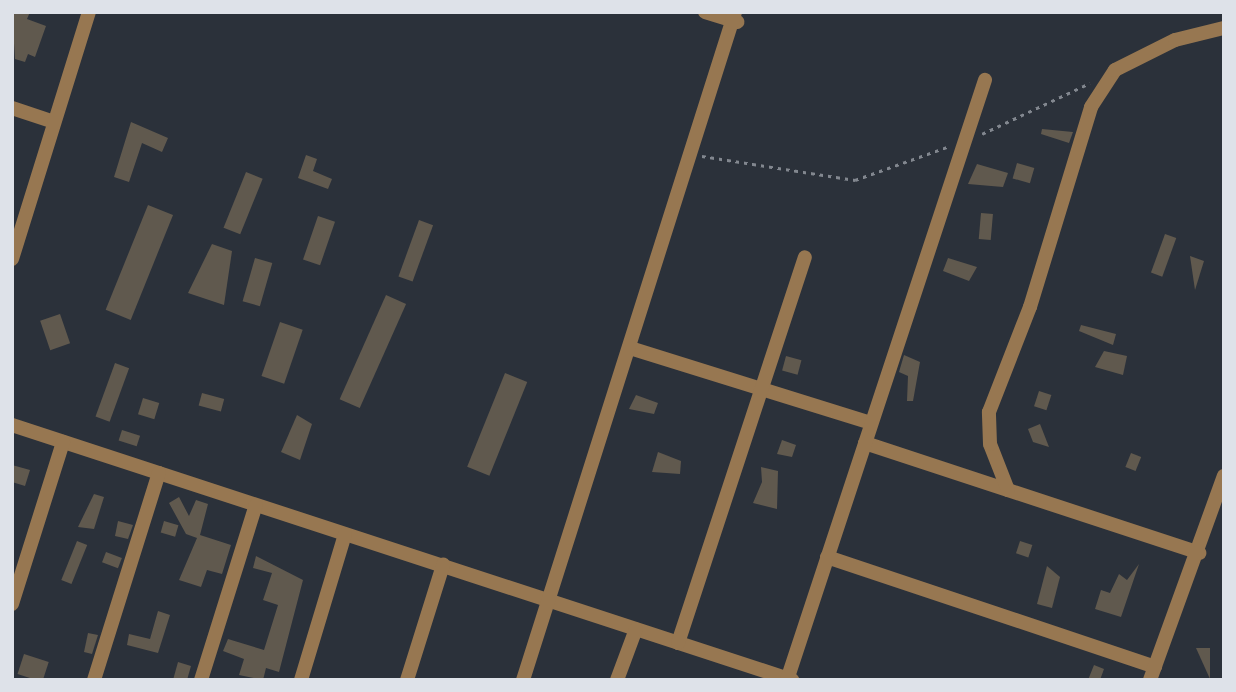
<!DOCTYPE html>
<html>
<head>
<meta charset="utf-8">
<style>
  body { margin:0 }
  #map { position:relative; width:1236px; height:692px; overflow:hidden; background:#2b313a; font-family:Lato,sans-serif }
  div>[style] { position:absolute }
  .building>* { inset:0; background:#60594e; transform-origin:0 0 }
  .path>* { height:2.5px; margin-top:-1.25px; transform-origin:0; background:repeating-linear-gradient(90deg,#82878f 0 3.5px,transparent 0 8.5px) }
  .minor>* { height:14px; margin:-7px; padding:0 7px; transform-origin:7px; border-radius:7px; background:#977751 }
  span { translate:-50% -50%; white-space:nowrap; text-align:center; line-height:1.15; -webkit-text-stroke:7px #16191d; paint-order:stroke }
  .frame { position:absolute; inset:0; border:14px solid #dee2e9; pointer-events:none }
</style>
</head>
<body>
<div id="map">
  <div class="building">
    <div style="clip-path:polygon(12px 12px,30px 12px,27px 19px,46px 26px,35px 57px,28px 54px,25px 62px,15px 59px)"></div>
    <div style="clip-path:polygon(131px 122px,168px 138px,162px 152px,142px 143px,129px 182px,114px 177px)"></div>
    <div style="clip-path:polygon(1042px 129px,1073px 132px,1069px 143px,1041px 134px)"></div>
    <div style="clip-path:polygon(306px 155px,317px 159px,313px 171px,332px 179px,328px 189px,298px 178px)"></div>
    <div style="left:1017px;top:163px;width:18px;height:16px;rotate:16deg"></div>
    <div style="clip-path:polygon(977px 164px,1008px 173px,1003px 187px,968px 184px)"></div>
    <div style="left:246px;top:172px;width:18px;height:60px;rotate:22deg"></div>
    <div style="left:148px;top:205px;width:27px;height:113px;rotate:22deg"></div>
    <div style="left:981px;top:213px;width:12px;height:26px;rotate:5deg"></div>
    <div style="left:318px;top:216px;width:18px;height:46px;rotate:19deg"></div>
    <div style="left:419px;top:220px;width:15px;height:60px;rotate:20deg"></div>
    <div style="left:1165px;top:234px;width:12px;height:41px;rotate:20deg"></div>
    <div style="clip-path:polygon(212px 244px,232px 251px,224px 305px,188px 293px)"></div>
    <div style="clip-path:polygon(1190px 256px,1204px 261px,1195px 290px)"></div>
    <div style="left:255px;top:258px;width:18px;height:45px;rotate:16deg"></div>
    <div style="clip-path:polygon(948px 258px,977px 267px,969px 281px,943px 271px)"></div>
    <div style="left:386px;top:295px;width:22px;height:114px;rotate:24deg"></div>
    <div style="left:60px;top:314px;width:31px;height:21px;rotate:71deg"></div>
    <div style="left:280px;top:322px;width:24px;height:57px;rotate:19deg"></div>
    <div style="clip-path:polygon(1081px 325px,1116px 334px,1113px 345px,1079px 331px)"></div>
    <div style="clip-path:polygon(1104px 351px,1127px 356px,1123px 375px,1095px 367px)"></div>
    <div style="clip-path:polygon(904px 355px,920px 362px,913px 401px,907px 401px,908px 376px,899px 372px)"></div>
    <div style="left:786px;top:356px;width:16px;height:15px;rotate:15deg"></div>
    <div style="left:115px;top:363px;width:15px;height:57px;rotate:20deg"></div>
    <div style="left:505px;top:373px;width:24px;height:101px;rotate:22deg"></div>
    <div style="left:1039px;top:391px;width:13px;height:16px;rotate:18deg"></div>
    <div style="left:202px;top:393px;width:23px;height:13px;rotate:15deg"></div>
    <div style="clip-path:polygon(636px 395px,658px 403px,654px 414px,629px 409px)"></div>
    <div style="left:143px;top:398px;width:17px;height:17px;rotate:17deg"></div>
    <div style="clip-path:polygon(297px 415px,312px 424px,300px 460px,281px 452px)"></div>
    <div style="clip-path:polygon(1040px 424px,1049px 447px,1033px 442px,1028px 429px)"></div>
    <div style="left:122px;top:430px;width:19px;height:11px;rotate:18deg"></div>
    <div style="clip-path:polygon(782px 440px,796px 445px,792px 457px,777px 454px)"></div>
    <div style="clip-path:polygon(658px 452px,681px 461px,680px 474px,652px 472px)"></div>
    <div style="left:1131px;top:453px;width:11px;height:15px;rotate:22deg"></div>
    <div style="clip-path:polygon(12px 465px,30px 470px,25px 486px,12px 482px)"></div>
    <div style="clip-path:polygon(761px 467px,778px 471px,777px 509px,753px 503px,762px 482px)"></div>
    <div style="clip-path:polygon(94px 494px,104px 497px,94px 529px,78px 527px)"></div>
    <div style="clip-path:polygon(179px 497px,189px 516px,196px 500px,208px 504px,200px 535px,231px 545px,222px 574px,207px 570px,201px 587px,179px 580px,197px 538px,186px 534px,169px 503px)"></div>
    <div style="clip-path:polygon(118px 521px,133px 525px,128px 539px,115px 536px)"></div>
    <div style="left:164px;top:521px;width:15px;height:12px;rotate:16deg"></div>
    <div style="left:77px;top:541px;width:11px;height:42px;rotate:22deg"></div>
    <div style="left:1020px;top:541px;width:13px;height:13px;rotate:18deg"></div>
    <div style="left:106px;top:552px;width:17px;height:11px;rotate:21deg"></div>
    <div style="clip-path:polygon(256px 556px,303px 580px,279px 672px,266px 668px,263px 680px,239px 675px,244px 659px,223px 651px,228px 639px,264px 650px,278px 605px,263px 600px,272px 573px,253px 568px)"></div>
    <div style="clip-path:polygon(1139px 564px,1121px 617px,1095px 609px,1101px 590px,1110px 593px,1119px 574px,1127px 580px)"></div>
    <div style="clip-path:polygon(1047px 566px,1060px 577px,1052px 608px,1037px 604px)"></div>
    <div style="clip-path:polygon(158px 611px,170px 615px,158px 653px,127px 645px,129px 634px,150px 639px)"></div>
    <div style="clip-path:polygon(88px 633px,98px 635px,92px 654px,84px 652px)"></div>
    <div style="clip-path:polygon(1196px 648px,1210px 648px,1210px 679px)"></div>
    <div style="left:24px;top:654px;width:26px;height:21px;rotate:18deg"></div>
    <div style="clip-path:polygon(178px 662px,191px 666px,187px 680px,173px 680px)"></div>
    <div style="clip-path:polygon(1094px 665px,1104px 669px,1100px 680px,1088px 680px)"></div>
  </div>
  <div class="path">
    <div style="left:982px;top:134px;width:119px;rotate:-25.3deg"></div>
    <div style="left:702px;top:156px;width:155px;rotate:8.9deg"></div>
    <div style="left:855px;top:180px;width:101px;rotate:-19.7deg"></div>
  </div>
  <div class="minor">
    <div style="left:705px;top:12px;width:34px;rotate:17deg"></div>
    <div style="left:12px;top:108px;width:44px;rotate:18.4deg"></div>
    <div style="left:12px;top:259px;width:259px;rotate:-72.7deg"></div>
    <div style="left:630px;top:348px;width:252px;rotate:17.3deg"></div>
    <div style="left:12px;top:425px;width:821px;rotate:18.1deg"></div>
    <div style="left:865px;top:443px;width:352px;rotate:18.2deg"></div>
    <div style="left:1008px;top:490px;width:49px;rotate:-111.4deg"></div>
    <div style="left:990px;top:444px;width:32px;rotate:-92deg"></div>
    <div style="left:989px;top:412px;width:113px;rotate:-68.7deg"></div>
    <div style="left:1030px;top:307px;width:209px;rotate:-73deg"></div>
    <div style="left:1091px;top:107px;width:44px;rotate:-57deg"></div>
    <div style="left:1115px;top:70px;width:67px;rotate:-26.6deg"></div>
    <div style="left:1175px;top:40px;width:50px;rotate:-13.8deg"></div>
    <div style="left:827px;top:557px;width:346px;rotate:18.5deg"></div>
    <div style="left:12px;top:604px;width:170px;rotate:-72.5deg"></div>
    <div style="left:678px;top:643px;width:406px;rotate:-71.8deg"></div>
    <div style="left:94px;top:680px;width:217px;rotate:-72.6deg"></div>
    <div style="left:201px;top:680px;width:183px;rotate:-72.6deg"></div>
    <div style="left:301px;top:680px;width:152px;rotate:-73.2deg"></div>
    <div style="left:407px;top:680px;width:121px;rotate:-72.6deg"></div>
    <div style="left:523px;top:680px;width:701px;rotate:-72.39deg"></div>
    <div style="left:617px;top:680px;width:54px;rotate:-69.6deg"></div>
    <div style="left:787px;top:680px;width:632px;rotate:-71.74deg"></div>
    <div style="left:1150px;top:680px;width:217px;rotate:-70.1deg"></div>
  </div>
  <div class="frame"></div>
</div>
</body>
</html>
